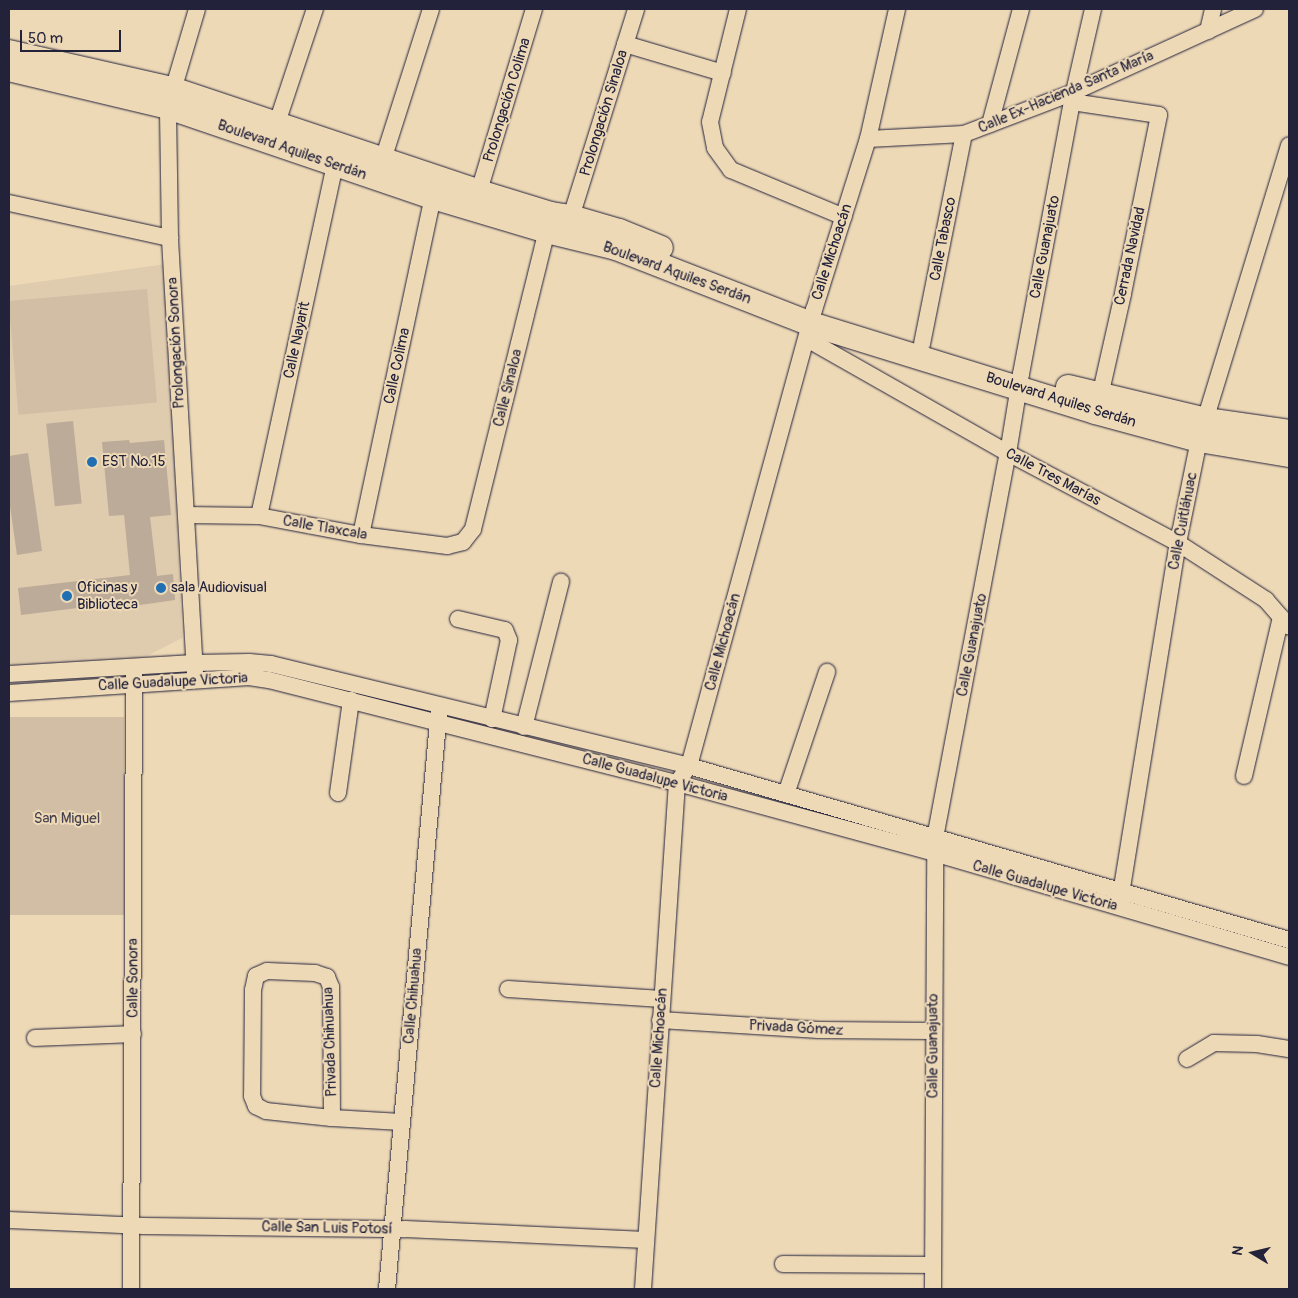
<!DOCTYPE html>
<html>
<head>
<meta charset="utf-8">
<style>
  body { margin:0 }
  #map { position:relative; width:1298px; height:1298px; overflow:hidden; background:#eed9b7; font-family:Pangolin,sans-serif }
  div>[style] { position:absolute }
  .built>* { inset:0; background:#dfcbae }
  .green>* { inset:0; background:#d1bea5; transform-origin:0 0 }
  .building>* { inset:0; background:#bbab98; transform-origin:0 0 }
  .roads { filter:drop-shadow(0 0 1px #22223b) drop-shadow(0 0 1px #22223b) }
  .street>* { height:16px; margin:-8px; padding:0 8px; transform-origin:8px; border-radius:8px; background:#eed9b7 }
  .secondary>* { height:24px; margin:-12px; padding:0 12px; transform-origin:12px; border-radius:12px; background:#eed9b7 }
  .dots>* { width:14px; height:14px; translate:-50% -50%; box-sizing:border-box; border:2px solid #eed9b7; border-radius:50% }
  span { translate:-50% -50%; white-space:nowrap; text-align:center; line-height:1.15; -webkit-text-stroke:4px #eed9b7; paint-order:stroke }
  .street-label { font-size:15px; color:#22223b }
  .poi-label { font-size:15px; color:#22223b }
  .left { translate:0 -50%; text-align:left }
  .park-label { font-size:15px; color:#454150 }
  .frame { position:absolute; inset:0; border:10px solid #22223b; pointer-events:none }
  .north { position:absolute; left:1228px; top:1228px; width:50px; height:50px; -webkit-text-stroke:4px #eed9b7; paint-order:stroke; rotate:279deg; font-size:14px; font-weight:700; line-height:20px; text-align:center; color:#22223b }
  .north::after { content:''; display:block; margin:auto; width:18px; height:22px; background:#22223b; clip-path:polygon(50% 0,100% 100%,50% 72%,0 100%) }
  .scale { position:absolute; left:20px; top:30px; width:101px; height:22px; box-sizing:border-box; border:2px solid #22223b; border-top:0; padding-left:6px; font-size:15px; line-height:18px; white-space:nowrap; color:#22223b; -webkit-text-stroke:4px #eed9b7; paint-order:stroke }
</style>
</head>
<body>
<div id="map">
  <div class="built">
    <div style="clip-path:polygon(166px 264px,182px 638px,133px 663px,9px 667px,9px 286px)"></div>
  </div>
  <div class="green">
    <div style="left:147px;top:289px;width:114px;height:139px;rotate:85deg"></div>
    <div style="left:124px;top:717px;width:198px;height:115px;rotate:90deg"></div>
  </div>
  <div class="building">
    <div style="left:73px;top:421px;width:83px;height:27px;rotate:84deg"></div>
    <div style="clip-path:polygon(129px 440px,130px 443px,164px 440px,171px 515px,150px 517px,157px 576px,173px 574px,175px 600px,126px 607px,126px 602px,21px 615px,18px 588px,130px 575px,124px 515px,109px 516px,102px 442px)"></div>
    <div style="clip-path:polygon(28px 453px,42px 551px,17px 555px,9px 499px,9px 456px)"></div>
  </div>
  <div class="roads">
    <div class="street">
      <div style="left:738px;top:9px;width:116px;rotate:103.9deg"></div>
      <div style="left:710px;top:122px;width:26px;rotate:79deg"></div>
      <div style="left:715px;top:148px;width:27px;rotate:54deg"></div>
      <div style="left:731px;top:170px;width:122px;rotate:22.6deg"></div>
      <div style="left:1208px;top:31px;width:23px;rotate:-77deg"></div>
      <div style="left:625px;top:44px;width:102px;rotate:16.5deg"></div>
      <div style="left:1072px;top:102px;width:88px;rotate:8.5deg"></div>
      <div style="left:1159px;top:115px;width:183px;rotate:101.4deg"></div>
      <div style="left:1123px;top:294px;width:105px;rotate:102.7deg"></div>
      <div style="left:990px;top:124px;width:119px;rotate:-74.9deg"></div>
      <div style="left:274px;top:132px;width:130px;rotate:-71.6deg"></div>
      <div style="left:868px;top:139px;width:96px;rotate:-3deg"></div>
      <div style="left:964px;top:134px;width:118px;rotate:-20.9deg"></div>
      <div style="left:1074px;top:92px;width:199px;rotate:-24.6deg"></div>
      <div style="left:380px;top:169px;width:168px;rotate:-72.3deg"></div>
      <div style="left:476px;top:201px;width:201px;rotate:-73.2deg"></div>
      <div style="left:9px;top:203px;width:165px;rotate:12.3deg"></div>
      <div style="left:571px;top:217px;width:218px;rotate:-72.6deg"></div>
      <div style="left:807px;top:339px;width:231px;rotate:29.6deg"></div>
      <div style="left:1008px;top:453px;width:192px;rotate:27.9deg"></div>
      <div style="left:1178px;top:543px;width:105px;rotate:32.9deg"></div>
      <div style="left:1266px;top:600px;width:35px;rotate:49deg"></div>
      <div style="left:922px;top:344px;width:214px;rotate:-78.7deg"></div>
      <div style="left:186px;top:515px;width:73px;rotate:0.8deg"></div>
      <div style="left:259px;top:516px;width:104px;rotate:10.6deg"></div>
      <div style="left:361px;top:535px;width:87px;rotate:7.3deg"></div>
      <div style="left:447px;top:546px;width:16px;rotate:-14deg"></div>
      <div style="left:463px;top:542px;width:16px;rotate:-52deg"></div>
      <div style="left:473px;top:529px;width:316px;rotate:-76.1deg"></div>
      <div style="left:259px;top:516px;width:370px;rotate:-77.8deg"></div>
      <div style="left:361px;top:535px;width:356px;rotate:-78deg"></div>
      <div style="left:458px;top:619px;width:48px;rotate:13.2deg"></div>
      <div style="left:505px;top:630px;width:11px;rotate:68deg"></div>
      <div style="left:509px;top:640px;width:81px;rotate:102.1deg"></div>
      <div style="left:195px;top:673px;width:436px;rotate:-93.3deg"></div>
      <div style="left:170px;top:238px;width:131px;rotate:-90.9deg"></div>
      <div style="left:168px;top:107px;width:102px;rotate:-73.5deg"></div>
      <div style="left:9px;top:674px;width:185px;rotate:-3.4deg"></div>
      <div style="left:194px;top:663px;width:55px;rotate:-1deg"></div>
      <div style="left:249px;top:662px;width:22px;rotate:5deg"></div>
      <div style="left:271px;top:664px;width:430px;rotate:13.7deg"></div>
      <div style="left:689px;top:766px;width:625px;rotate:16.17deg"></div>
      <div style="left:9px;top:693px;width:241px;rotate:-3.8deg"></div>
      <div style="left:249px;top:677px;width:20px;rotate:9deg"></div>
      <div style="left:269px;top:680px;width:421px;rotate:14.2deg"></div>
      <div style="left:677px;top:783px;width:266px;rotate:15.2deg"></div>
      <div style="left:934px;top:853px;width:370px;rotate:16.3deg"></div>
      <div style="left:524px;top:727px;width:150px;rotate:-75.7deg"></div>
      <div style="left:1244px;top:776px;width:163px;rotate:-76.9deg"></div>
      <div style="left:338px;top:793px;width:94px;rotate:-82deg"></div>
      <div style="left:786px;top:794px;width:129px;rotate:-71.4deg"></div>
      <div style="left:1120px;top:900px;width:362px;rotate:-80.8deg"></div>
      <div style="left:1178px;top:543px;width:105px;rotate:-78.5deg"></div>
      <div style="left:1199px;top:440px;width:308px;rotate:-73deg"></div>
      <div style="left:508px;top:989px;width:154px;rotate:3.7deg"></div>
      <div style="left:660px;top:1020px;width:159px;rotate:3.6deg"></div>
      <div style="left:819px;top:1030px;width:114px;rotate:0.5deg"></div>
      <div style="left:35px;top:1038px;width:98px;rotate:-2.3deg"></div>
      <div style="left:1187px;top:1059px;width:31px;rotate:-31deg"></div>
      <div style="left:1214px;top:1043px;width:43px;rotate:1.3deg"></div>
      <div style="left:1257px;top:1044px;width:32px;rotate:9deg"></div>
      <div style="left:332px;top:1118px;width:131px;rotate:-90.4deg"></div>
      <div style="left:331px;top:987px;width:11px;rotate:-112deg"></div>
      <div style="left:327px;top:977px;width:13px;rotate:-162deg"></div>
      <div style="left:315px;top:973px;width:48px;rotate:-177.6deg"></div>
      <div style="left:267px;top:971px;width:12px;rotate:156deg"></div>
      <div style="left:256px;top:976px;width:14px;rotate:102deg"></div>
      <div style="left:253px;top:990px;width:106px;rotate:90.5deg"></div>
      <div style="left:252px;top:1096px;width:11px;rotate:68deg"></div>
      <div style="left:256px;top:1106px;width:11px;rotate:27deg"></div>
      <div style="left:266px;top:1111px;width:66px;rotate:6.1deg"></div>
      <div style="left:332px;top:1118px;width:70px;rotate:3.3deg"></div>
      <div style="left:9px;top:1220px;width:135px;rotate:2.5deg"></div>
      <div style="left:144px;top:1226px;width:261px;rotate:0.7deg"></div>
      <div style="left:405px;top:1229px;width:241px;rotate:2.6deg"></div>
      <div style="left:783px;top:1264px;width:150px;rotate:0.4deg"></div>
      <div style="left:131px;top:1289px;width:615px;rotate:-89.72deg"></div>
      <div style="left:387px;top:1289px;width:580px;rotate:-84.86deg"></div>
      <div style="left:643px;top:1289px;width:507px;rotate:-86.16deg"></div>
      <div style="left:677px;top:783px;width:21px;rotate:-55deg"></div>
      <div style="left:689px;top:766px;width:473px;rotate:-74.7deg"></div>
      <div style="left:814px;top:310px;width:179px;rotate:-72.5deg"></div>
      <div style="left:868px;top:139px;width:133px;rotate:-77.4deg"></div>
      <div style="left:933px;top:1289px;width:451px;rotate:-89.7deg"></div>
      <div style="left:935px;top:838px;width:392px;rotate:-79.3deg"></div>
      <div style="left:1008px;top:453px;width:80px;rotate:-80.7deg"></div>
      <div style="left:1021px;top:374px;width:287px;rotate:-79.4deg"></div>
      <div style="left:1074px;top:92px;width:85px;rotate:-77.1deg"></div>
    </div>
    <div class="secondary">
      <div style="left:9px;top:52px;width:167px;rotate:12.8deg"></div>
      <div style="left:172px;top:89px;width:324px;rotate:18.5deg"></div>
      <div style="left:479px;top:192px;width:75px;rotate:17deg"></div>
      <div style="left:551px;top:214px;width:20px;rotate:9deg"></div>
      <div style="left:571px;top:217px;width:50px;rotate:16.3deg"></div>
      <div style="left:619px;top:231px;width:45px;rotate:22deg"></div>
      <div style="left:9px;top:69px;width:163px;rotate:13.4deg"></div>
      <div style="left:168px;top:107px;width:280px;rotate:18.8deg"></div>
      <div style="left:433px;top:197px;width:119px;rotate:16.6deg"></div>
      <div style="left:547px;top:231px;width:71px;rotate:13.8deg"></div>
      <div style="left:616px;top:248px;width:209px;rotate:21.3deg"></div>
      <div style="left:811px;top:324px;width:297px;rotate:17.2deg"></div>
      <div style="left:1095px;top:412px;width:108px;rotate:15.1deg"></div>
      <div style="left:1199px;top:440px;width:91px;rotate:9.5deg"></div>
      <div style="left:1068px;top:387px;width:142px;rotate:13.4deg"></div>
      <div style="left:1206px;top:420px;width:84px;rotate:8.2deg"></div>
    </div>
  </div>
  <div class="dots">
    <div style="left:92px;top:462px;background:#1f6fb2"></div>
    <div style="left:161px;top:588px;background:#1f6fb2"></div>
    <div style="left:67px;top:596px;background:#1f6fb2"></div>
  </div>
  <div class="street-label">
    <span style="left:1066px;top:92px;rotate:-23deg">Calle Ex-Hacienda Santa María</span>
    <span style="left:507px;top:100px;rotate:-73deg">Prolongación Colima</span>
    <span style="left:604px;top:113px;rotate:-73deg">Prolongación Sinaloa</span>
    <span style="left:292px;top:150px;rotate:19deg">Boulevard Aquiles Serdán</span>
    <span style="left:943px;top:239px;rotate:-79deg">Calle Tabasco</span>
    <span style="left:1045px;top:247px;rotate:-79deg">Calle Guanajuato</span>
    <span style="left:832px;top:252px;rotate:-72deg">Calle Michoacán</span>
    <span style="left:1130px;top:256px;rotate:-78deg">Cerrada Navidad</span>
    <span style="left:677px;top:273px;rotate:20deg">Boulevard Aquiles Serdán</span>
    <span style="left:297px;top:340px;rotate:-78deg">Calle Nayarit</span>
    <span style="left:176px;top:343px;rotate:-93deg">Prolongación Sonora</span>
    <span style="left:397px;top:366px;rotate:-78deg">Calle Colima</span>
    <span style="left:508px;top:388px;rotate:-76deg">Calle Sinaloa</span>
    <span style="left:1061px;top:400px;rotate:17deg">Boulevard Aquiles Serdán</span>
    <span style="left:1053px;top:477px;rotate:28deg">Calle Tres Marías</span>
    <span style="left:1183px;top:521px;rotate:-79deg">Calle Cuitláhuac</span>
    <span style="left:325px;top:528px;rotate:10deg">Calle Tlaxcala</span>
    <span style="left:723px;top:642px;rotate:-75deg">Calle Michoacán</span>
    <span style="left:972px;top:645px;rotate:-79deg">Calle Guanajuato</span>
    <span style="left:173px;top:682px;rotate:-3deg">Calle Guadalupe Victoria</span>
    <span style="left:655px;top:778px;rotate:15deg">Calle Guadalupe Victoria</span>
    <span style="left:1045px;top:886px;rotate:16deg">Calle Guadalupe Victoria</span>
    <span style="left:133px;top:978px;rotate:-90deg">Calle Sonora</span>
    <span style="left:413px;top:996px;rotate:-85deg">Calle Chihuahua</span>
    <span style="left:796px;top:1028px;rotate:3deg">Privada Gómez</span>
    <span style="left:659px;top:1038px;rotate:-86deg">Calle Michoacán</span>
    <span style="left:330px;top:1042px;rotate:-92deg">Privada Chihuahua</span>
    <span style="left:933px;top:1046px;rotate:-90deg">Calle Guanajuato</span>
    <span style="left:327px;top:1228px;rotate:1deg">Calle San Luis Potosí</span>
  </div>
  <div class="poi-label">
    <span class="left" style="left:102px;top:462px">EST No.15</span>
    <span class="left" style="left:77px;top:596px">Oficinas y<br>Biblioteca</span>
    <span class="left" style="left:171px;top:588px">sala Audiovisual</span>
  </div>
  <div class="park-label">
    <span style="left:67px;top:819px">San Miguel</span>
  </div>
  <div class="frame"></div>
  <div class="north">N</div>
  <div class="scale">50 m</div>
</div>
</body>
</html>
